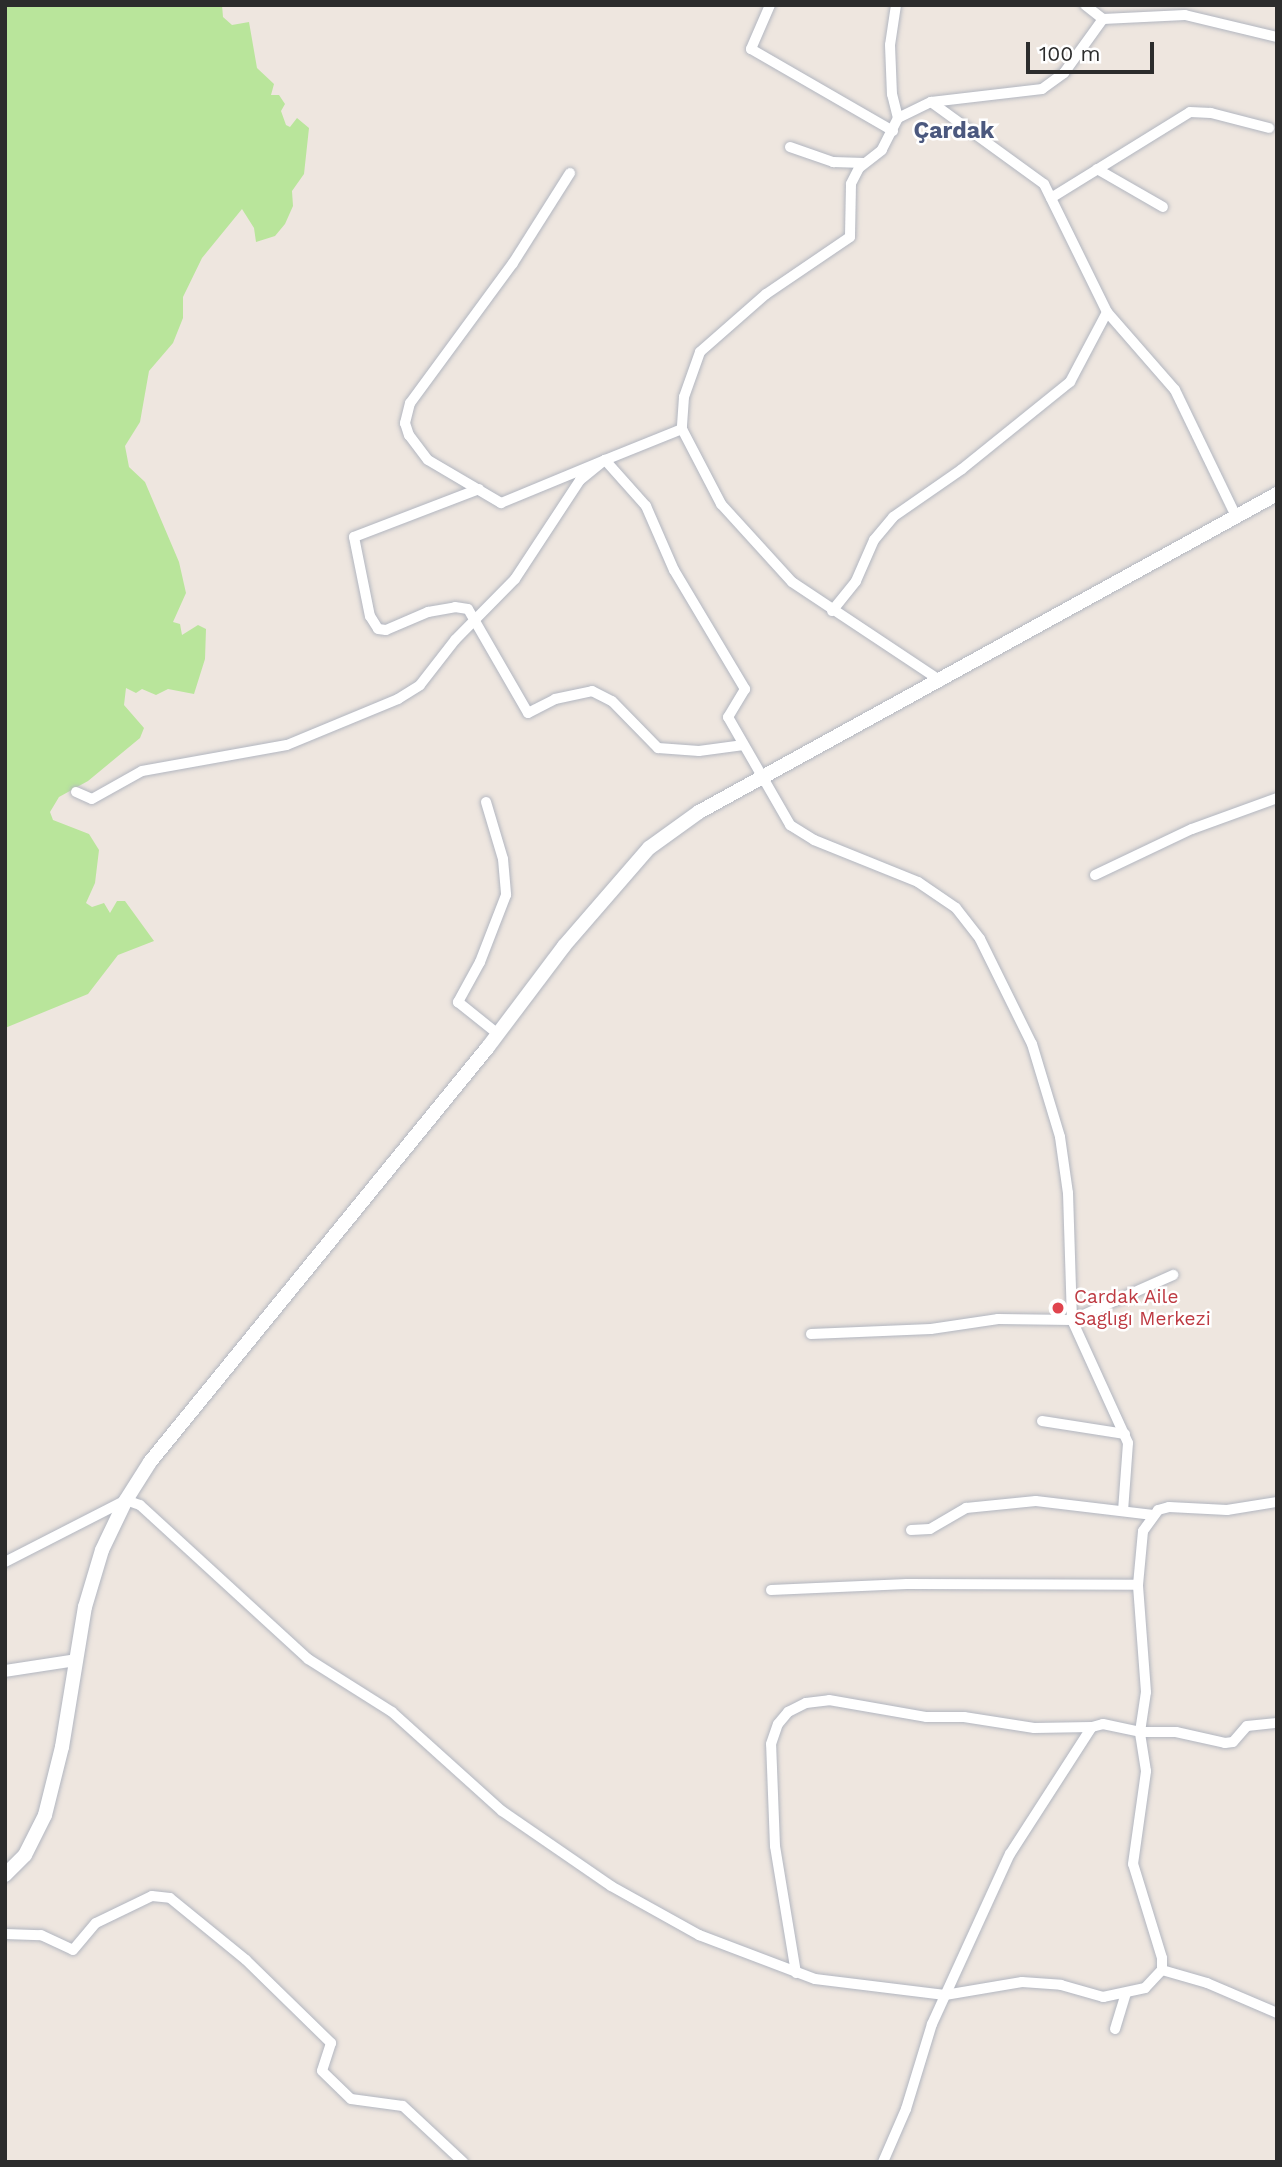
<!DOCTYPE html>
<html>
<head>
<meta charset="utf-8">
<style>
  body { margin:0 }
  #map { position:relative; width:1282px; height:2167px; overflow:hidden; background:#eee6df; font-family:"Work Sans",sans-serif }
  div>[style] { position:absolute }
  .green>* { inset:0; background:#b9e59b }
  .roads { filter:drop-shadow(0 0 2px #b2b6c0) drop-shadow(0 0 2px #b2b6c0) }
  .minor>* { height:10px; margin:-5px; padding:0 5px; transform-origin:5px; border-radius:5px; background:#fff }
  .tertiary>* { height:12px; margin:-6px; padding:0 6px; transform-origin:6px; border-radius:6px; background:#fff }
  .secondary>* { height:14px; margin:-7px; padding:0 7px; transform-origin:7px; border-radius:7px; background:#fff }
  .dots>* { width:19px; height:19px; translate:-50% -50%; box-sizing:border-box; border:4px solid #fff; border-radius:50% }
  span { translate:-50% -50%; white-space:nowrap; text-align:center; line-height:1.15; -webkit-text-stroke:5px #fff; paint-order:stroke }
  .health-label { font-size:19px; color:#be3a42 }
  .left { translate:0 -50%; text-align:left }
  .quarter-label { font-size:23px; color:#4b587e; font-weight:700 }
  .frame { position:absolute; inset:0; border:7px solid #2c2c2c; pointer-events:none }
  .scale { position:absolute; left:1026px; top:42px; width:128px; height:32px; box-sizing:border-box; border:4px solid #2c2c2c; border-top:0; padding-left:9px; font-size:21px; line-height:24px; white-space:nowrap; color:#2c2c2c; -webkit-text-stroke:5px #fff; paint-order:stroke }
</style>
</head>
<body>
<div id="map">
  <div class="green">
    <div style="clip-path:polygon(5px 5px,222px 5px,223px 17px,232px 25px,249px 22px,257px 68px,274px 84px,271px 95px,279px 95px,285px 104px,281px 111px,286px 125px,290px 127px,297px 118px,309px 128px,304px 174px,292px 191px,293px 206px,285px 224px,275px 236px,256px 242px,254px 228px,242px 209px,202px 258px,183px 297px,183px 318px,173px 343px,149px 371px,140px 422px,125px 446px,129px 467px,145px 482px,179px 562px,186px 593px,173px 622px,180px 624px,182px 635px,198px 625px,206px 629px,205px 659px,194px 694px,168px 689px,156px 695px,142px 689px,136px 693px,126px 688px,124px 705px,144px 728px,140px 738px,88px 781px,59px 797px,50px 812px,53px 820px,89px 834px,99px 850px,95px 883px,86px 903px,92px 907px,104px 903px,110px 913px,117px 901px,125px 901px,154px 941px,118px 955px,88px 994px,5px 1028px)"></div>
  </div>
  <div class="roads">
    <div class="minor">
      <div style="left:770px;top:5px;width:48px;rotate:113.4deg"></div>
      <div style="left:751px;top:49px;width:164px;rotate:30deg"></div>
      <div style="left:896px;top:5px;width:40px;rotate:98.5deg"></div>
      <div style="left:890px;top:45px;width:49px;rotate:87.7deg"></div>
      <div style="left:892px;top:94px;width:25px;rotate:76deg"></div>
      <div style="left:898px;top:118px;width:36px;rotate:117deg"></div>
      <div style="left:882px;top:150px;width:29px;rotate:142deg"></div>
      <div style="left:859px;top:168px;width:18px;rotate:117deg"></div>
      <div style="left:851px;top:184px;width:53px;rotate:91.1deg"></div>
      <div style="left:850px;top:237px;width:102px;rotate:145.8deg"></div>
      <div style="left:766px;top:294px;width:88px;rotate:138.7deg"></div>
      <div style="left:700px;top:352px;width:48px;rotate:109.6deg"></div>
      <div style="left:684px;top:397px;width:32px;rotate:94deg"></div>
      <div style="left:682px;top:429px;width:85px;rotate:62.5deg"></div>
      <div style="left:721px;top:504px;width:105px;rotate:47.7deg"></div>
      <div style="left:792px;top:582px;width:179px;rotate:33.6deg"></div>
      <div style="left:1085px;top:5px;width:23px;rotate:38deg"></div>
      <div style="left:931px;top:102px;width:140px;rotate:36deg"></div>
      <div style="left:1044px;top:184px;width:143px;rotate:63.8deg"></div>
      <div style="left:1107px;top:312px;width:103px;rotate:48.9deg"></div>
      <div style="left:1175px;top:390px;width:142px;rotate:64.2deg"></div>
      <div style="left:898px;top:118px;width:37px;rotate:-26deg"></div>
      <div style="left:931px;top:102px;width:112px;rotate:-6.7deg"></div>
      <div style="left:1042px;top:89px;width:27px;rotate:-36deg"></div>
      <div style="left:1064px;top:73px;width:67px;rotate:-54.2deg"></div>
      <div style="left:1103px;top:19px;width:82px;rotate:-2.8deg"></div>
      <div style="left:1185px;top:15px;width:95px;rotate:13.4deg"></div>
      <div style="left:790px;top:147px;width:46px;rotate:19.2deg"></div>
      <div style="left:833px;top:162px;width:31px;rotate:2deg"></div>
      <div style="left:1097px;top:169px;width:76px;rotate:29.9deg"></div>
      <div style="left:570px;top:173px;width:107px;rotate:122.3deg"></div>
      <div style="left:513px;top:263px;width:174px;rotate:126.3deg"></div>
      <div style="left:410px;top:403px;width:21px;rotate:104deg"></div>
      <div style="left:405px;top:423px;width:13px;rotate:72deg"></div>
      <div style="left:409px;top:435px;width:31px;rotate:53deg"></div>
      <div style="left:428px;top:460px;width:85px;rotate:30.5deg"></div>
      <div style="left:501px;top:503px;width:113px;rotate:-22.5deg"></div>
      <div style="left:605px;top:460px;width:62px;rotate:48.3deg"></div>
      <div style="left:646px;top:506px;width:70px;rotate:66.4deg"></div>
      <div style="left:674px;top:570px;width:139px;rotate:59.2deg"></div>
      <div style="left:745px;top:689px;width:33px;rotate:121deg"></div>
      <div style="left:728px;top:717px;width:125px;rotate:60.1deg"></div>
      <div style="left:790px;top:825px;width:28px;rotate:32deg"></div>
      <div style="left:814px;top:840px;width:112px;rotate:22deg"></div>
      <div style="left:918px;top:882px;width:46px;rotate:34.4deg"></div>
      <div style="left:956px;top:908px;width:39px;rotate:52deg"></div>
      <div style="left:980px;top:939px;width:117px;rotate:63.7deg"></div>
      <div style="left:1032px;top:1044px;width:97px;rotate:73.2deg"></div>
      <div style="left:1060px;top:1137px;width:57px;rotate:81.9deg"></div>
      <div style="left:1068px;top:1193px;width:127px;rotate:88.2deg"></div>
      <div style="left:1072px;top:1320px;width:135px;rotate:65.5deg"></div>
      <div style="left:1128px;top:1443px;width:68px;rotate:94.2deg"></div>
      <div style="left:1051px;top:198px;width:163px;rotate:-31.7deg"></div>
      <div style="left:1190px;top:112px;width:21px;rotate:3deg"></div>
      <div style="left:1211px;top:113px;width:60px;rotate:14.5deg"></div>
      <div style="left:479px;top:489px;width:134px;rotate:159deg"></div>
      <div style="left:354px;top:537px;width:81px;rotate:78.6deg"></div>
      <div style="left:370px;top:616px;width:15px;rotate:58deg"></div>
      <div style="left:378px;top:629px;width:8px;rotate:7deg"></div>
      <div style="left:386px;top:630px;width:46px;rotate:-23.2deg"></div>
      <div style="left:428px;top:612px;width:27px;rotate:-10deg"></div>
      <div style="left:455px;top:607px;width:13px;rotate:9deg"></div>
      <div style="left:468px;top:609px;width:120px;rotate:60deg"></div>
      <div style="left:528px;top:713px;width:30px;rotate:-27deg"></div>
      <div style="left:555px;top:699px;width:38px;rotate:-12deg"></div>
      <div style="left:592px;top:691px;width:22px;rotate:27deg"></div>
      <div style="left:612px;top:701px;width:66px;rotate:45.6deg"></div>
      <div style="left:658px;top:748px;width:41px;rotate:4.2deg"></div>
      <div style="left:699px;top:751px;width:45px;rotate:-7.6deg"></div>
      <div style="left:832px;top:611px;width:38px;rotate:-51deg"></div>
      <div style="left:856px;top:581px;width:45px;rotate:-66.3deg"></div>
      <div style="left:874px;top:540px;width:30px;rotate:-50deg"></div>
      <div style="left:893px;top:517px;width:84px;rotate:-34.8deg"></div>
      <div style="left:962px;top:469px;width:139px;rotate:-38.9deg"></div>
      <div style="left:1070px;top:382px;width:79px;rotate:-62.1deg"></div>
      <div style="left:76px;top:792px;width:17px;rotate:24deg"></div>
      <div style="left:92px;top:799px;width:57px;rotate:-29.2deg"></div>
      <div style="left:142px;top:771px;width:147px;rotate:-10.2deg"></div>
      <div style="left:287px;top:745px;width:120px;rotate:-22.5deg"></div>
      <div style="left:398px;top:699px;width:26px;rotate:-32deg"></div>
      <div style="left:420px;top:685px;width:57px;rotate:-52.1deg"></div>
      <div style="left:455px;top:640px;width:86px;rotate:-45.5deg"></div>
      <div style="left:515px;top:579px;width:118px;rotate:-56.7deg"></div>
      <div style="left:580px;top:480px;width:32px;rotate:-39deg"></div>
      <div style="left:605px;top:460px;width:83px;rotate:-21.9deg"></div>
      <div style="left:486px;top:802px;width:59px;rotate:73.4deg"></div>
      <div style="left:503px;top:859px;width:36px;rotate:85deg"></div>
      <div style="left:506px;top:895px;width:72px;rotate:111.2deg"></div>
      <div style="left:480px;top:962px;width:46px;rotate:118.8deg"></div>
      <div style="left:458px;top:1002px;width:51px;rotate:38.7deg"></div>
      <div style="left:1095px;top:875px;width:107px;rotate:-25.4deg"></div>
      <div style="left:1192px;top:829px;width:90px;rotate:-20deg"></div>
      <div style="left:811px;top:1334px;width:120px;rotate:-2.4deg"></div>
      <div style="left:931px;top:1329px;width:68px;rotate:-8.5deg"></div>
      <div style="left:998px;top:1319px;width:74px;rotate:0.8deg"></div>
      <div style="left:1072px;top:1320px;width:111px;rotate:-24deg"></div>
      <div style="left:1042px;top:1421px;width:84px;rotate:8.9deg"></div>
      <div style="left:911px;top:1530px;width:19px;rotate:-3deg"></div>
      <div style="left:930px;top:1529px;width:42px;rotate:-30.3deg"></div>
      <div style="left:966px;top:1508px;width:70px;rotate:-5.7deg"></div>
      <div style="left:1036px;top:1501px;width:118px;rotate:6.8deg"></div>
      <div style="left:5px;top:1562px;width:136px;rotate:-27.1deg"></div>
      <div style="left:126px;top:1500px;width:15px;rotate:20deg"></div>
      <div style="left:140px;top:1505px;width:228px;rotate:42.5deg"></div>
      <div style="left:308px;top:1659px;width:99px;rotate:32.2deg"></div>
      <div style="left:392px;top:1712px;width:148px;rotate:42deg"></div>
      <div style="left:502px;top:1811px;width:132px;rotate:34.5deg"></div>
      <div style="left:611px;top:1886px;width:101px;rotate:29.1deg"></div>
      <div style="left:699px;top:1935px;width:124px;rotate:20.8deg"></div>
      <div style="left:815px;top:1979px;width:131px;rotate:7deg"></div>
      <div style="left:945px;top:1995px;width:78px;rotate:-9.6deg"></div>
      <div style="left:1022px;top:1982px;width:39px;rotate:4deg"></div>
      <div style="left:1061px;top:1985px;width:44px;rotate:15.9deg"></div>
      <div style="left:1103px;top:1997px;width:43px;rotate:-12.1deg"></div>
      <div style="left:1145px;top:1988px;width:25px;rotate:-47deg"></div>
      <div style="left:1162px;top:1970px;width:12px;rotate:-90deg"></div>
      <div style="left:1162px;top:1958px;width:98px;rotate:-107.1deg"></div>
      <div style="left:1133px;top:1864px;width:94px;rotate:-82deg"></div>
      <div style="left:1146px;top:1771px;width:39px;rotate:-99deg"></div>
      <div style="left:1140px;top:1732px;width:40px;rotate:-81.5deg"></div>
      <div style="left:1146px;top:1692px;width:107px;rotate:-94.3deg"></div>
      <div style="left:1138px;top:1585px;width:54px;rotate:-84.7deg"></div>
      <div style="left:1143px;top:1531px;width:26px;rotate:-54deg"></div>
      <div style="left:1158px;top:1510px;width:11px;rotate:-15deg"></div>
      <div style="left:1169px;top:1507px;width:58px;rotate:3deg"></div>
      <div style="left:1227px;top:1510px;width:51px;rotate:-9.1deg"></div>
      <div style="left:771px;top:1590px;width:136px;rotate:-2.5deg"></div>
      <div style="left:907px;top:1584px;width:231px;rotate:0.2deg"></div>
      <div style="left:5px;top:1934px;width:36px;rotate:2deg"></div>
      <div style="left:41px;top:1935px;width:35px;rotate:25deg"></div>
      <div style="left:73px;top:1950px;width:35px;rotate:-50deg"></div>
      <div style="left:96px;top:1923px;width:62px;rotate:-25.7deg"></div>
      <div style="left:152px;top:1896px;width:18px;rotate:6deg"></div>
      <div style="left:170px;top:1898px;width:98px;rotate:39.2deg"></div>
      <div style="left:246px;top:1960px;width:119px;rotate:44.3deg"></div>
      <div style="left:331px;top:2043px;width:29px;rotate:108deg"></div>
      <div style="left:322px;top:2071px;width:40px;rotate:44deg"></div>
      <div style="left:351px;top:2099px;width:52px;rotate:7.7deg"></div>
      <div style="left:403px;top:2106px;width:82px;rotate:43deg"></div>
      <div style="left:1162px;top:1970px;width:47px;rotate:16.1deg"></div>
      <div style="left:1207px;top:1983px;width:76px;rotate:23.2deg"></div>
      <div style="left:796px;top:1973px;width:129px;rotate:-99.4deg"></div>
      <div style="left:775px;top:1846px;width:102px;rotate:-92.2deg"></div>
      <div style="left:771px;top:1744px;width:21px;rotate:-71deg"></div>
      <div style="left:778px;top:1724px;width:16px;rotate:-50deg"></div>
      <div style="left:788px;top:1712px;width:20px;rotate:-27deg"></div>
      <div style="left:806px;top:1703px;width:23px;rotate:-7deg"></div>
      <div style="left:829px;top:1700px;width:98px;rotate:9.9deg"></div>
      <div style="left:926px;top:1717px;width:38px"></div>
      <div style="left:964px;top:1717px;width:71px;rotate:8.9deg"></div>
      <div style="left:1034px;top:1728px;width:58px;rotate:-1deg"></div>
      <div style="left:1115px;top:2029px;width:37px;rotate:-73deg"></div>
      <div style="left:883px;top:2162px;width:58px;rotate:-66.5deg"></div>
      <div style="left:906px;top:2109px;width:89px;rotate:-73deg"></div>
      <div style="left:932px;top:2024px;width:187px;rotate:-65.4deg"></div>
      <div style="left:1010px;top:1854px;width:151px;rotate:-57.2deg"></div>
      <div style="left:1092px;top:1727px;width:11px;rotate:-15deg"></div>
      <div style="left:1103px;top:1724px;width:38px;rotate:12deg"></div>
      <div style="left:1140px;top:1732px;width:36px"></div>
      <div style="left:1176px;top:1732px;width:50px;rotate:12.7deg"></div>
      <div style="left:1225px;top:1743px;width:8px;rotate:-7deg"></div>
      <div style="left:1233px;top:1742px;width:21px;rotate:-49deg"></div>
      <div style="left:1247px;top:1726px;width:30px;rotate:-6deg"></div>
    </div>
    <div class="tertiary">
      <div style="left:5px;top:1671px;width:72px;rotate:-8.8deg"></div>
    </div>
    <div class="secondary">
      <div style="left:5px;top:1875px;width:28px;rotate:-45deg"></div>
      <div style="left:25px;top:1855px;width:45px;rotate:-63.4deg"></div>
      <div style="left:45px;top:1815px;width:70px;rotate:-76deg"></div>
      <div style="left:62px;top:1747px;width:142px;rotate:-80.7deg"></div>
      <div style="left:85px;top:1607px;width:59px;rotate:-73.4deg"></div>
      <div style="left:102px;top:1550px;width:55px;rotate:-64.4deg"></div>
      <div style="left:126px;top:1500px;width:45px;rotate:-57.7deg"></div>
      <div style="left:150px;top:1462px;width:535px;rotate:-50.84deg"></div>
      <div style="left:488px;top:1047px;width:126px;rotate:-53deg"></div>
      <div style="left:564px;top:946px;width:130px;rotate:-49.1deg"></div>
      <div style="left:649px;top:848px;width:62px;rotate:-35.8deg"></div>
      <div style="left:699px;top:812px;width:660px;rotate:-28.82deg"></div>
    </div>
  </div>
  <div class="dots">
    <div style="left:1058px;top:1308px;background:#e0444e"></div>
  </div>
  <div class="health-label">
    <span class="left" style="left:1074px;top:1308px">Cardak Aile<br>Saglıgı Merkezi</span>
  </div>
  <div class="quarter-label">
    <span style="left:954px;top:131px">Çardak</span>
  </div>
  <div class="frame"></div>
  <div class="scale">100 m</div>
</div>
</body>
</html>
